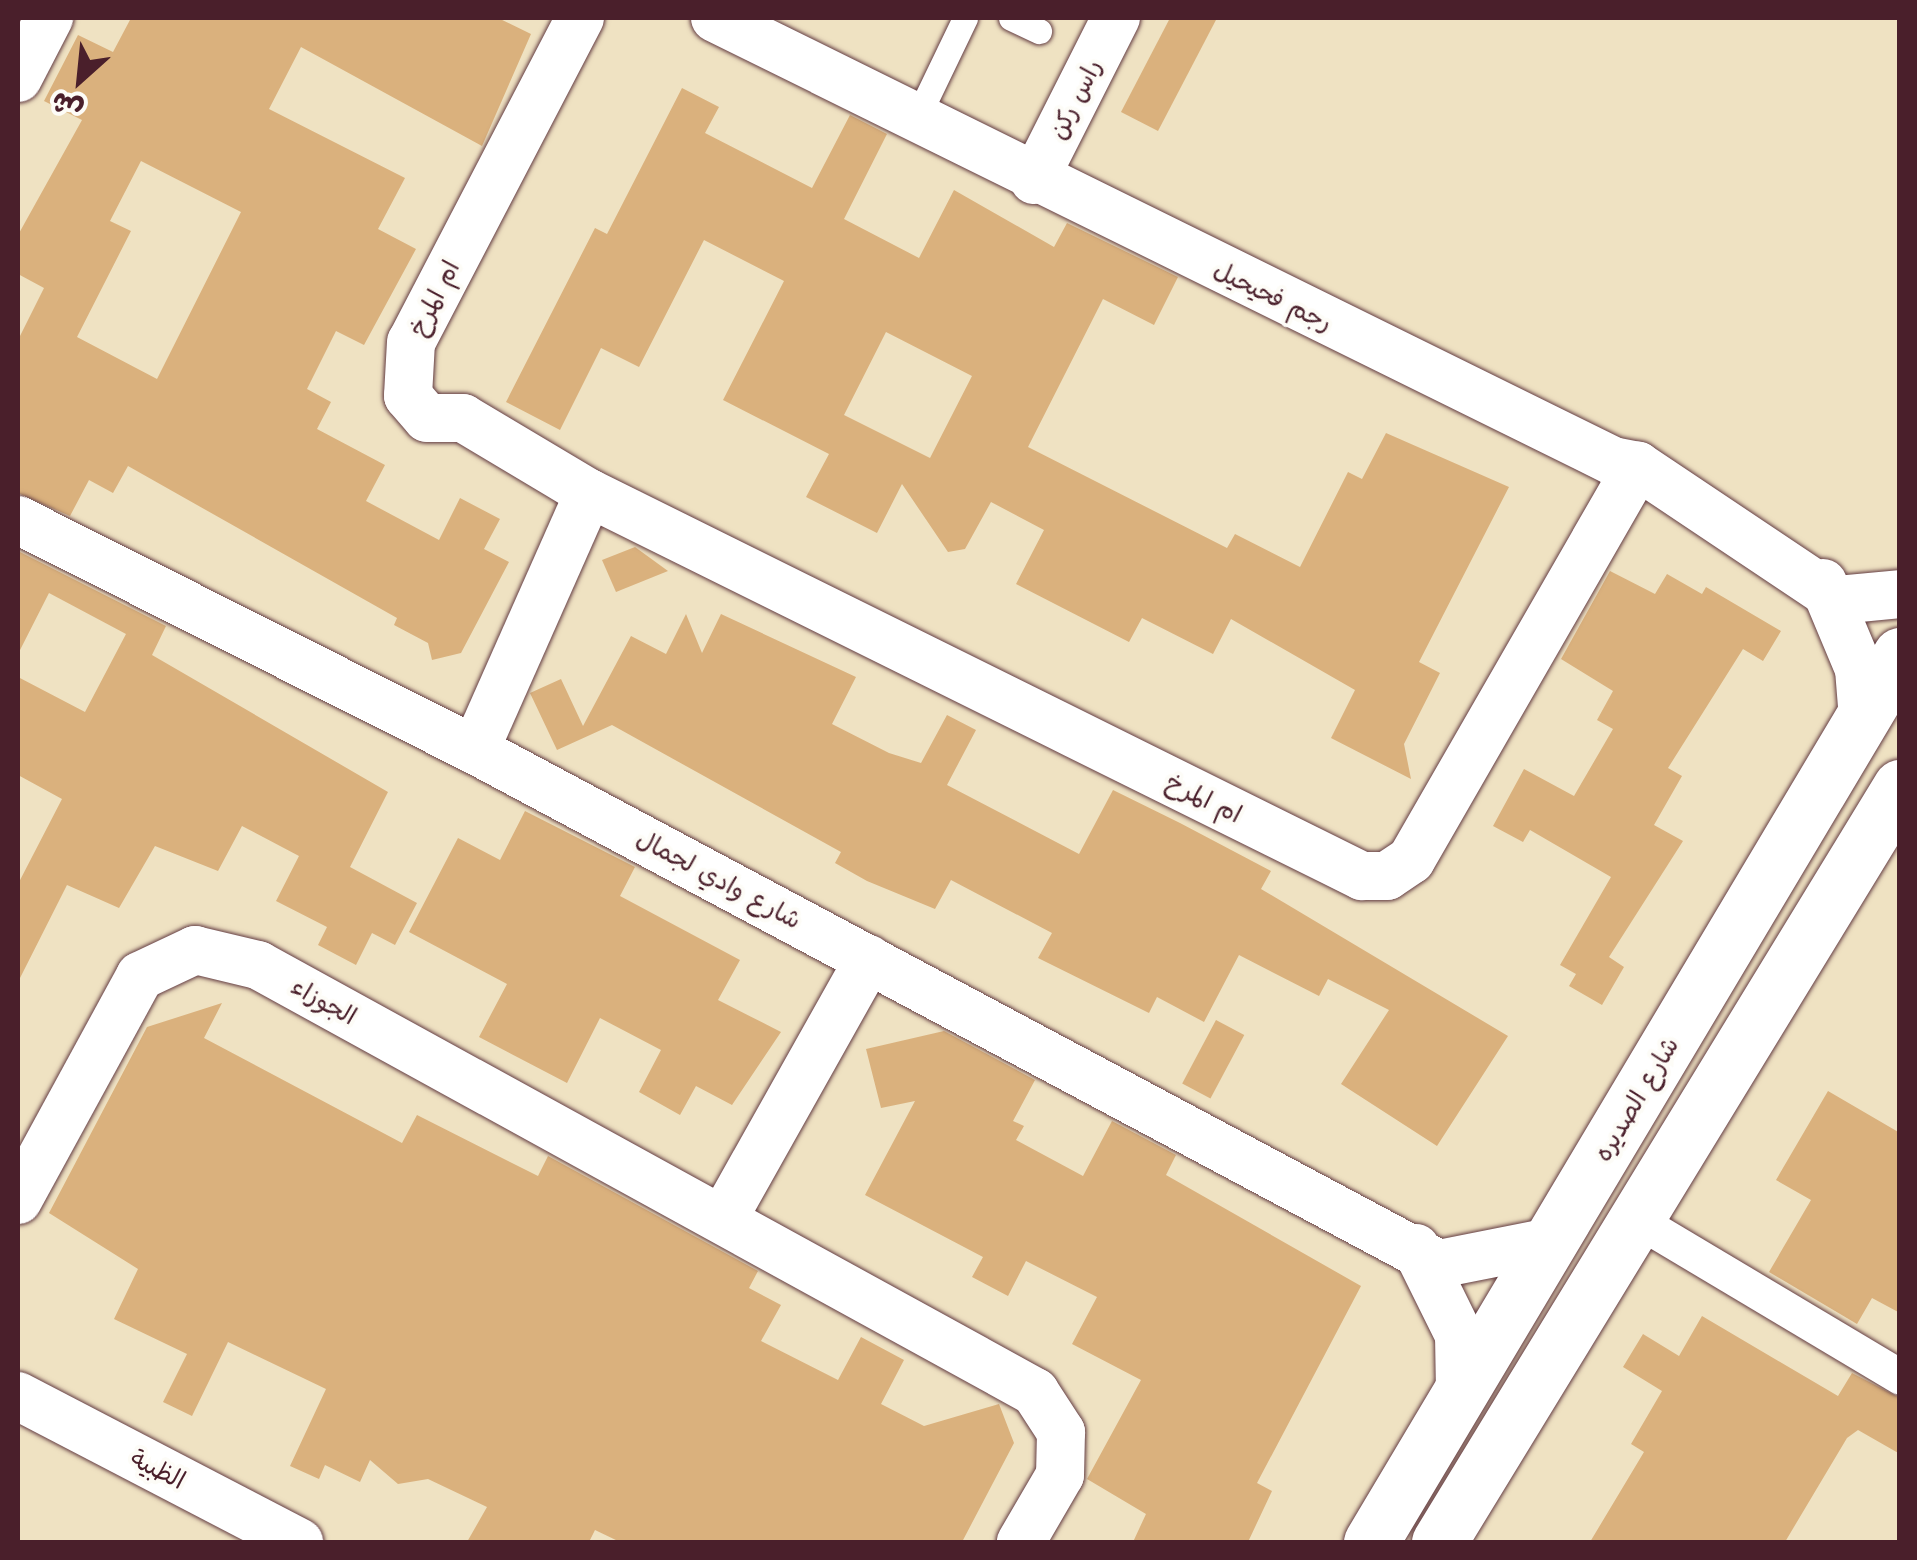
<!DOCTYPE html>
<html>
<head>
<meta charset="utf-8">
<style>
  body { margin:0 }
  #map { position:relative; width:1917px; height:1560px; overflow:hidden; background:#efe2c2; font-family:"Shantell Sans","Playpen Sans Arabic",sans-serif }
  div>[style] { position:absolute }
  .building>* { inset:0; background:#dab17d; transform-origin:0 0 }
  .roads { filter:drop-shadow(0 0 2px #633c42) drop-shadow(0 0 2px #633c42) }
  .service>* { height:25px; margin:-12.5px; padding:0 12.5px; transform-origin:12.5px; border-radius:12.5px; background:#fff }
  .pedestrian>* { height:35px; margin:-17.5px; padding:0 17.5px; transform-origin:17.5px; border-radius:17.5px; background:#fff }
  .minor>* { height:48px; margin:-24px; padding:0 24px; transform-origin:24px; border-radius:24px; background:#fff }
  .secondary>* { height:55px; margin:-27.5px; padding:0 27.5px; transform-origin:27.5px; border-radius:27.5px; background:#fff }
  span { translate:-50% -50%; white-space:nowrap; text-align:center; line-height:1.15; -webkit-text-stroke:8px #fdfcf7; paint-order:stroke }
  .street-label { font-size:25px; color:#4a1f2b }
  .frame { position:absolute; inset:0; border:20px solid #4a1f2b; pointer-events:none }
  .north { position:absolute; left:30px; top:30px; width:100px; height:100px; -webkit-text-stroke:8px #fdfcf7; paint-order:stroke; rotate:207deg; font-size:28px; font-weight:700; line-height:40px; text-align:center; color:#4a1f2b }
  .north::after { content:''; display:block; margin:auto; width:35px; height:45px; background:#4a1f2b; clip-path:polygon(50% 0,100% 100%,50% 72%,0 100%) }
</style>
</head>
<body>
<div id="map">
  <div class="building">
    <div style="clip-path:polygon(evenodd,131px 18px,498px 18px,531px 34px,482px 146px,301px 47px,269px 109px,405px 178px,378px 229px,416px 249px,364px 345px,336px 331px,307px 389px,331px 402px,317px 429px,385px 465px,366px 501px,439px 540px,460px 498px,500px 519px,484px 549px,509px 562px,461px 653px,432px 660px,428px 643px,394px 625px,397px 618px,128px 466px,113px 493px,89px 480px,70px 516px,18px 493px,18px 340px,44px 288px,18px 274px,18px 235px,82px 120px,44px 101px,78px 35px,113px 52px,131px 18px,141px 161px,241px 212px,157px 379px,77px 337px,131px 231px,110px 221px,141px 161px)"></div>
    <div style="clip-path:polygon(1170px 18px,1217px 18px,1158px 131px,1121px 112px)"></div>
    <div style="clip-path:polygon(evenodd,682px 88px,719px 107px,705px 133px,812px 188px,850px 115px,887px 134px,844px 219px,919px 258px,954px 190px,1054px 247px,1067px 223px,1178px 277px,1154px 325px,1103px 299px,1028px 447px,1227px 548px,1235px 534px,1300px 567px,1348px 472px,1362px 479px,1386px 433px,1509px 487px,1419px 662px,1440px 673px,1404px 744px,1411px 779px,1331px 738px,1355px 690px,1231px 619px,1213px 654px,1142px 618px,1129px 642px,1016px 584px,1044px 530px,991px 502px,965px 549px,948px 552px,902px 484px,877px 533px,806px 497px,829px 454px,723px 400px,784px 281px,704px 240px,639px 367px,601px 348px,560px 430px,506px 402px,595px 228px,607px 234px,682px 88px,886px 332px,972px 376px,930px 458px,844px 415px,886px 332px)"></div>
    <div style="clip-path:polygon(635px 547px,668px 571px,616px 592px,602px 560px)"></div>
    <div style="clip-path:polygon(18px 551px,166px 626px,152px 655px,388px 792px,350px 867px,417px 903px,395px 945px,372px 933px,356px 965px,318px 945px,327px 927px,276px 901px,299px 856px,242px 826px,218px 871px,155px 846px,119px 908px,67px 885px,18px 982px,18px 884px,62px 799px,18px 775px,18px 677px,85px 712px,126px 634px,49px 593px,18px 654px)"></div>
    <div style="clip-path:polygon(1610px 571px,1655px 594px,1667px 574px,1702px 594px,1706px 587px,1781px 631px,1763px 661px,1743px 649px,1668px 768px,1682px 776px,1654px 825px,1683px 841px,1609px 957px,1624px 967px,1602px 1005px,1569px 986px,1576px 974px,1560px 965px,1611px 877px,1530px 830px,1523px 842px,1493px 826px,1524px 769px,1574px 796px,1613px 729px,1597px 720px,1613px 691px,1561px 659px)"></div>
    <div style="clip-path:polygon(686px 614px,702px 653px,721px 614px,856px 677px,832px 724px,889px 753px,921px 763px,947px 715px,976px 730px,947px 785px,1079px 854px,1113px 790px,1180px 823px,1271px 871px,1261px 889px,1508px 1036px,1437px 1146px,1341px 1084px,1389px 1010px,1328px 979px,1319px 996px,1239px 955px,1204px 1022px,1157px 997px,1149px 1013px,1038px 958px,1052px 933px,951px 880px,935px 909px,867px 881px,835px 863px,841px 852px,612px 725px,557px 750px,530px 693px,561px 679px,583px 726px,631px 636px,666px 654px)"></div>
    <div style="clip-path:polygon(525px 811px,635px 867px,620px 896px,740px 960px,718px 1000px,781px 1032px,732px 1105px,696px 1086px,680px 1115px,639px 1092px,661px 1050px,600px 1018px,567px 1083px,479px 1037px,507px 984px,409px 932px,458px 838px,500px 860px)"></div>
    <div style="clip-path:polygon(222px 1003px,204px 1038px,402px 1143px,417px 1115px,538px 1176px,548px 1156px,758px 1271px,749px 1288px,781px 1305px,761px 1341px,838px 1380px,861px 1337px,904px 1360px,881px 1404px,924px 1426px,999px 1404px,1014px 1443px,962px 1542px,620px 1542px,595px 1530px,589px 1542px,467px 1542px,487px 1507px,428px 1479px,398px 1484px,370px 1460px,360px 1482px,325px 1465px,319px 1479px,290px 1466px,326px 1389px,228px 1342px,192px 1416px,163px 1402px,187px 1354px,114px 1319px,138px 1269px,49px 1213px,147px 1027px)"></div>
    <div style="left:1216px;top:1020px;width:32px;height:72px;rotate:28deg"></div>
    <div style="clip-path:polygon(944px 1031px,1035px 1080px,1013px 1121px,1024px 1126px,1016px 1140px,1083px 1176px,1112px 1121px,1176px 1155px,1166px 1175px,1361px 1286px,1257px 1483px,1272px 1491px,1248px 1542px,1133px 1542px,1146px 1514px,1087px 1479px,1141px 1380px,1072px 1344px,1097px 1297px,1026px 1261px,1008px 1296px,972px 1277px,983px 1257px,865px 1195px,915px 1101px,881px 1108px,866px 1049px)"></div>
    <div style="clip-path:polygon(1828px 1091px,1900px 1133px,1900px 1313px,1872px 1298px,1857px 1324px,1769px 1272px,1811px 1200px,1776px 1180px)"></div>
    <div style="clip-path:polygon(1702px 1316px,1838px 1396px,1852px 1373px,1900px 1398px,1900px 1454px,1858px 1430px,1847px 1438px,1785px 1542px,1590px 1542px,1644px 1452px,1631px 1444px,1662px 1391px,1623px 1367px,1643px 1334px,1679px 1356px)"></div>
  </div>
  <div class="roads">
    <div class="service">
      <div style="left:1011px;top:18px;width:31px;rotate:25deg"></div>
      <div style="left:916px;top:120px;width:113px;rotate:-64.3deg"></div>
    </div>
    <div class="pedestrian">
      <div style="left:1632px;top:1217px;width:312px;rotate:30.8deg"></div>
    </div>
    <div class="minor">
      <div style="left:580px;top:18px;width:365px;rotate:117.5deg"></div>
      <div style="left:411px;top:342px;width:54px;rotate:93.2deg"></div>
      <div style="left:408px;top:396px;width:29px;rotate:49deg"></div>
      <div style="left:427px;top:418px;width:36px"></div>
      <div style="left:463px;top:418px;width:147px;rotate:30.8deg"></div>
      <div style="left:589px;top:493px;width:863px;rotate:26.36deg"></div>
      <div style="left:1362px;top:876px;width:25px"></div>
      <div style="left:1387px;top:876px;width:29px;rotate:-34deg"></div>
      <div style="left:1411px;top:860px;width:455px;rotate:-60.1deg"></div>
      <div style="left:715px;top:18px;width:1001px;rotate:26.26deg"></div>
      <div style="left:1613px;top:461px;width:25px;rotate:11deg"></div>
      <div style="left:1638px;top:466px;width:241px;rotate:33.8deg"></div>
      <div style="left:1838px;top:600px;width:62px;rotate:-5.5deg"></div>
      <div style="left:18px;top:78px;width:68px;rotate:-62.7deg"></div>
      <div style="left:1034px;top:180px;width:182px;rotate:-63.2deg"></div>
      <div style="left:18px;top:520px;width:512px;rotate:26.72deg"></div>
      <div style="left:475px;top:750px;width:1092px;rotate:28.07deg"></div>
      <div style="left:1439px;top:1264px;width:113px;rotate:-11.2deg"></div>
      <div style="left:1823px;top:583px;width:93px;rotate:67.3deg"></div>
      <div style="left:1859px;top:669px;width:50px;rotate:85.4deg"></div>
      <div style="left:475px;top:750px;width:281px;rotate:-66.1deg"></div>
      <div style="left:18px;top:1200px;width:255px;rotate:-61.4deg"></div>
      <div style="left:140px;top:976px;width:61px;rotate:-25.3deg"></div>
      <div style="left:195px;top:950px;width:65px;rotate:13.4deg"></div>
      <div style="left:258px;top:965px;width:887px;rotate:28.79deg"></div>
      <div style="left:1035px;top:1392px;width:48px;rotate:57deg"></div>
      <div style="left:1061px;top:1432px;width:43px;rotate:91.3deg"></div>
      <div style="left:1060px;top:1475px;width:78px;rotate:120.2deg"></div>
      <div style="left:723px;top:1219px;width:298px;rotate:-60.7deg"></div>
      <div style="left:1416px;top:1248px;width:97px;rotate:63.7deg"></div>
      <div style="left:1459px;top:1335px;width:59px;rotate:89deg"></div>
      <div style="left:18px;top:1396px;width:317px;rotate:27.5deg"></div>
    </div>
    <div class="secondary">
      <div style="left:1371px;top:1542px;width:1033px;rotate:-59.19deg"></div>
      <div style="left:1439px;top:1542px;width:885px;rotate:-58.59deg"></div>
    </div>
  </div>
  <div class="street-label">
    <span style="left:1075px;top:99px;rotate:-63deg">راس ركن</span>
    <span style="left:1273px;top:296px;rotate:26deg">رجم فحيحيل</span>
    <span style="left:434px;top:298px;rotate:-63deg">ام المرخ</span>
    <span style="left:1204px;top:798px;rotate:26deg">ام المرخ</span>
    <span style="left:719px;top:879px;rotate:28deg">شارع وادي لجمال</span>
    <span style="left:324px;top:1001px;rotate:29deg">الجوزاء</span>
    <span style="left:1636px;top:1099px;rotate:-59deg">شارع الصديره</span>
    <span style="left:158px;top:1469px;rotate:27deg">الظبية</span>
  </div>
  <div class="frame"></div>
  <div class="north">ش</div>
</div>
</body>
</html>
